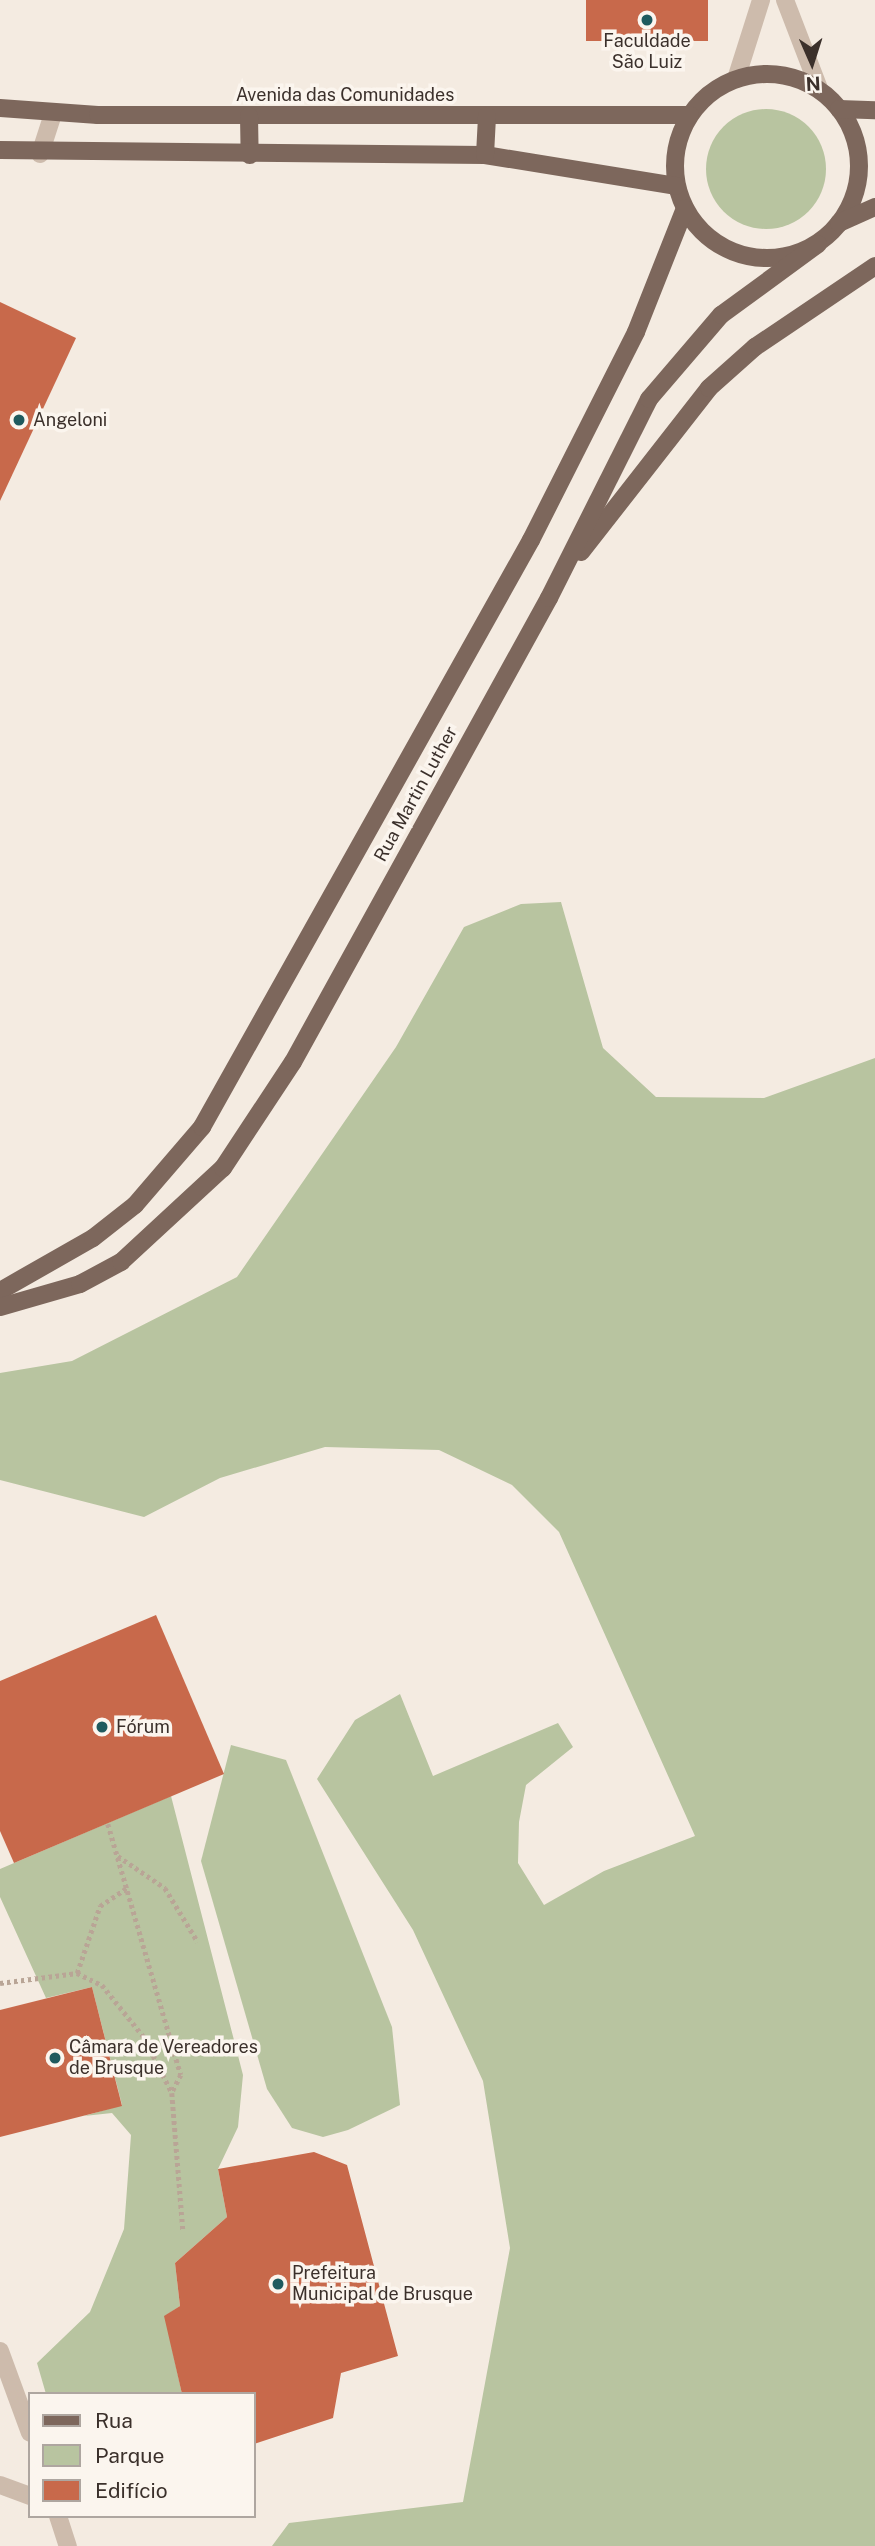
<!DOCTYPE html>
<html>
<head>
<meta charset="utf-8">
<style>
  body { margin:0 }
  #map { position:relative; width:875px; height:2546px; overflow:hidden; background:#f4ebe1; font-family:"Public Sans",sans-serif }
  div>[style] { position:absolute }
  .green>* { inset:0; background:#b8c4a0 }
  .round { border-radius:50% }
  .building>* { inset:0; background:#c8694b; transform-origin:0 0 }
  .path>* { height:4.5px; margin-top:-2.25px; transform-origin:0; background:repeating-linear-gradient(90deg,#b9a596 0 3.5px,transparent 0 7px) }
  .minor>* { height:18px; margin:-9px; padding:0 9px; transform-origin:9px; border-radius:9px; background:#cdbbac }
  .major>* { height:18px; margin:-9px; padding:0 9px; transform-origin:9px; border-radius:9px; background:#7d675c }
  .major>.ring { margin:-9px; padding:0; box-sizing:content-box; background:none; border:18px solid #7d675c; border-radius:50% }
  .dots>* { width:19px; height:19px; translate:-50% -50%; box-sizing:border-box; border:4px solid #fbf5ee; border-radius:50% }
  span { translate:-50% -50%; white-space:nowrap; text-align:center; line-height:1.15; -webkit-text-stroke:7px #fbf5ee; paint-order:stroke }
  .poi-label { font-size:18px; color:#3b302b }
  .left { translate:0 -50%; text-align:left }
  .street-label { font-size:18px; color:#3b302b }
  .legend { position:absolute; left:28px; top:2392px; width:228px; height:126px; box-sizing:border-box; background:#fbf5ee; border:2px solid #aea6a0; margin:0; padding:9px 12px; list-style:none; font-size:21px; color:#3b302b }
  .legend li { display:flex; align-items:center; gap:14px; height:35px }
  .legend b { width:35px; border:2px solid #aea6a0 }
  .north { position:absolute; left:777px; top:28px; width:70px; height:70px; -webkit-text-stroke:5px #fbf5ee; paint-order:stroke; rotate:177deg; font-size:19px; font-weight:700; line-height:28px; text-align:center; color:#3b302b }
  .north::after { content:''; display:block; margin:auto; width:24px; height:32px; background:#3b302b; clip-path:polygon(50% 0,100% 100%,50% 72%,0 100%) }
</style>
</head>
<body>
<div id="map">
  <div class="green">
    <div class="round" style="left:706px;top:109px;width:120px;height:120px"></div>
    <div style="clip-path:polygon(561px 902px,603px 1048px,656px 1097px,764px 1098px,875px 1058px,875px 2546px,272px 2546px,289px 2523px,463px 2502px,510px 2248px,483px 2081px,413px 1930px,317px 1779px,355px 1720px,400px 1694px,433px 1776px,558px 1723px,573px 1747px,526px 1785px,519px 1822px,518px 1863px,544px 1905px,604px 1871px,695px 1836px,559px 1532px,512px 1485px,439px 1450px,325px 1447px,220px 1478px,144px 1517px,0 1480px,0 1373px,72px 1361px,237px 1277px,396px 1047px,464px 927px,521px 904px)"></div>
    <div style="clip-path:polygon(231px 1745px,286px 1760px,392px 2027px,400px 2105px,348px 2130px,323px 2137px,292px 2128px,267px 2089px,201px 1861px)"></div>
    <div style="clip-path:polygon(171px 1796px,243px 2075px,238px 2127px,218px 2169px,227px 2217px,175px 2263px,180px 2306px,165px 2316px,182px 2394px,46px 2394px,37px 2363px,90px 2312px,124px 2229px,131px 2135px,112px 2113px,84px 2116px,122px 2105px,92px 1987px,46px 1998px,0 1897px,0 1869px)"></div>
  </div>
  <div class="building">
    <div style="left:586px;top:0;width:122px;height:41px"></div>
    <div style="clip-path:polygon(0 302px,76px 338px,0 501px)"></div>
    <div style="clip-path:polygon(156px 1615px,224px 1774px,14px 1863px,0 1831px,0 1681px)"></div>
    <div style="clip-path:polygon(92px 1987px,122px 2106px,0 2137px,0 2010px)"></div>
    <div style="clip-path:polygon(314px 2152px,347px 2165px,398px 2356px,341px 2373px,333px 2418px,254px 2444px,254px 2394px,182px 2394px,164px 2316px,180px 2306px,175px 2263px,227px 2217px,218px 2169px)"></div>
  </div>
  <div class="path">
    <div style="left:108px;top:1824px;width:261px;rotate:73.8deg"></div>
    <div style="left:181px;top:2075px;width:20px;rotate:117deg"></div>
    <div style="left:118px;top:1856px;width:57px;rotate:34.2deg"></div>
    <div style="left:165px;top:1888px;width:63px;rotate:58.6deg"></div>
    <div style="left:77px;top:1973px;width:71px;rotate:-71.1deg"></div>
    <div style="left:100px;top:1906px;width:32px;rotate:-34deg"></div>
    <div style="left:0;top:1983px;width:78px;rotate:-7.4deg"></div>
    <div style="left:77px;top:1973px;width:28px;rotate:26deg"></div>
    <div style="left:102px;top:1985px;width:67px;rotate:51.1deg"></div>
    <div style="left:144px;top:2037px;width:63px;rotate:63.4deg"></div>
    <div style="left:172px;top:2093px;width:138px;rotate:85.4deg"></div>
  </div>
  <div class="minor">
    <div style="left:785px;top:0;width:97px;rotate:69deg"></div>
    <div style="left:736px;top:79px;width:83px;rotate:-72.4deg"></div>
    <div style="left:40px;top:154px;width:42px;rotate:-72deg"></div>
    <div style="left:0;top:2351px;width:87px;rotate:69.9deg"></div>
    <div style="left:0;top:2485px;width:32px;rotate:20deg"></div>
    <div style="left:58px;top:2516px;width:32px;rotate:72deg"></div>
  </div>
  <div class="major">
    <div class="ring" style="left:675px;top:74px;width:166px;height:166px"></div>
    <div style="left:0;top:108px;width:98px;rotate:4.1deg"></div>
    <div style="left:98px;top:115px;width:592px"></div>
    <div style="left:839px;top:109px;width:36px;rotate:2deg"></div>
    <div style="left:249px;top:116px;width:39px;rotate:89deg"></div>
    <div style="left:0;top:150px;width:485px;rotate:0.6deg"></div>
    <div style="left:485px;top:155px;width:193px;rotate:9.2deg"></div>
    <div style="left:485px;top:155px;width:39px;rotate:-87deg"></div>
    <div style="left:839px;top:223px;width:39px;rotate:-24deg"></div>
    <div style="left:581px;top:552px;width:208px;rotate:-52deg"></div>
    <div style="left:709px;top:388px;width:62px;rotate:-41.7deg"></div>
    <div style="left:755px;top:347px;width:145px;rotate:-34deg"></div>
    <div style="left:0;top:1291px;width:107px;rotate:-29.7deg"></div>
    <div style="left:93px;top:1238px;width:53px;rotate:-38.2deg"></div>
    <div style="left:135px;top:1205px;width:103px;rotate:-49.3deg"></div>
    <div style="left:202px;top:1127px;width:673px;rotate:-60.73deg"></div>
    <div style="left:531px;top:540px;width:233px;rotate:-63.2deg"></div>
    <div style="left:636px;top:332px;width:133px;rotate:-68.4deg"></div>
    <div style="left:0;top:1307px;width:83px;rotate:-16deg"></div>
    <div style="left:80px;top:1284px;width:47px;rotate:-28.2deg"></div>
    <div style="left:121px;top:1262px;width:139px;rotate:-42.7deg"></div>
    <div style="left:223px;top:1168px;width:127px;rotate:-56.6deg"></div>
    <div style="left:293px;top:1062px;width:530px;rotate:-61.11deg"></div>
    <div style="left:549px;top:598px;width:223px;rotate:-63.3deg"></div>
    <div style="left:649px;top:399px;width:111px;rotate:-49.4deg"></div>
    <div style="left:721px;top:315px;width:120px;rotate:-36.2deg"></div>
  </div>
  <div class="dots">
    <div style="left:647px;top:20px;background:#1f5a5e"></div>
    <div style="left:19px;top:420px;background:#1f5a5e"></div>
    <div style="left:102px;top:1727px;background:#1f5a5e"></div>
    <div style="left:55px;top:2058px;background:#1f5a5e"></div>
    <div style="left:278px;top:2284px;background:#1f5a5e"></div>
  </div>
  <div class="poi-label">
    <span style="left:647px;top:52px">Faculdade<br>São Luiz</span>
    <span class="left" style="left:33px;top:420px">Angeloni</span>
    <span class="left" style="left:116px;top:1727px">Fórum</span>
    <span class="left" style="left:69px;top:2058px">Câmara de Vereadores<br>de Brusque</span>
    <span class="left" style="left:292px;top:2284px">Prefeitura<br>Municipal de Brusque</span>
  </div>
  <div class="street-label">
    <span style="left:345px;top:95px">Avenida das Comunidades</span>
    <span style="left:416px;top:794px;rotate:-61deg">Rua Martin Luther</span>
  </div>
  <ul class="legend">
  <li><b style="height:9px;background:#7d675c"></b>Rua</li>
  <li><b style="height:19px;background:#b8c4a0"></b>Parque</li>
  <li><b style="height:19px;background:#c8694b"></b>Edifício</li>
  </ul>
  <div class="north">N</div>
</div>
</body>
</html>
